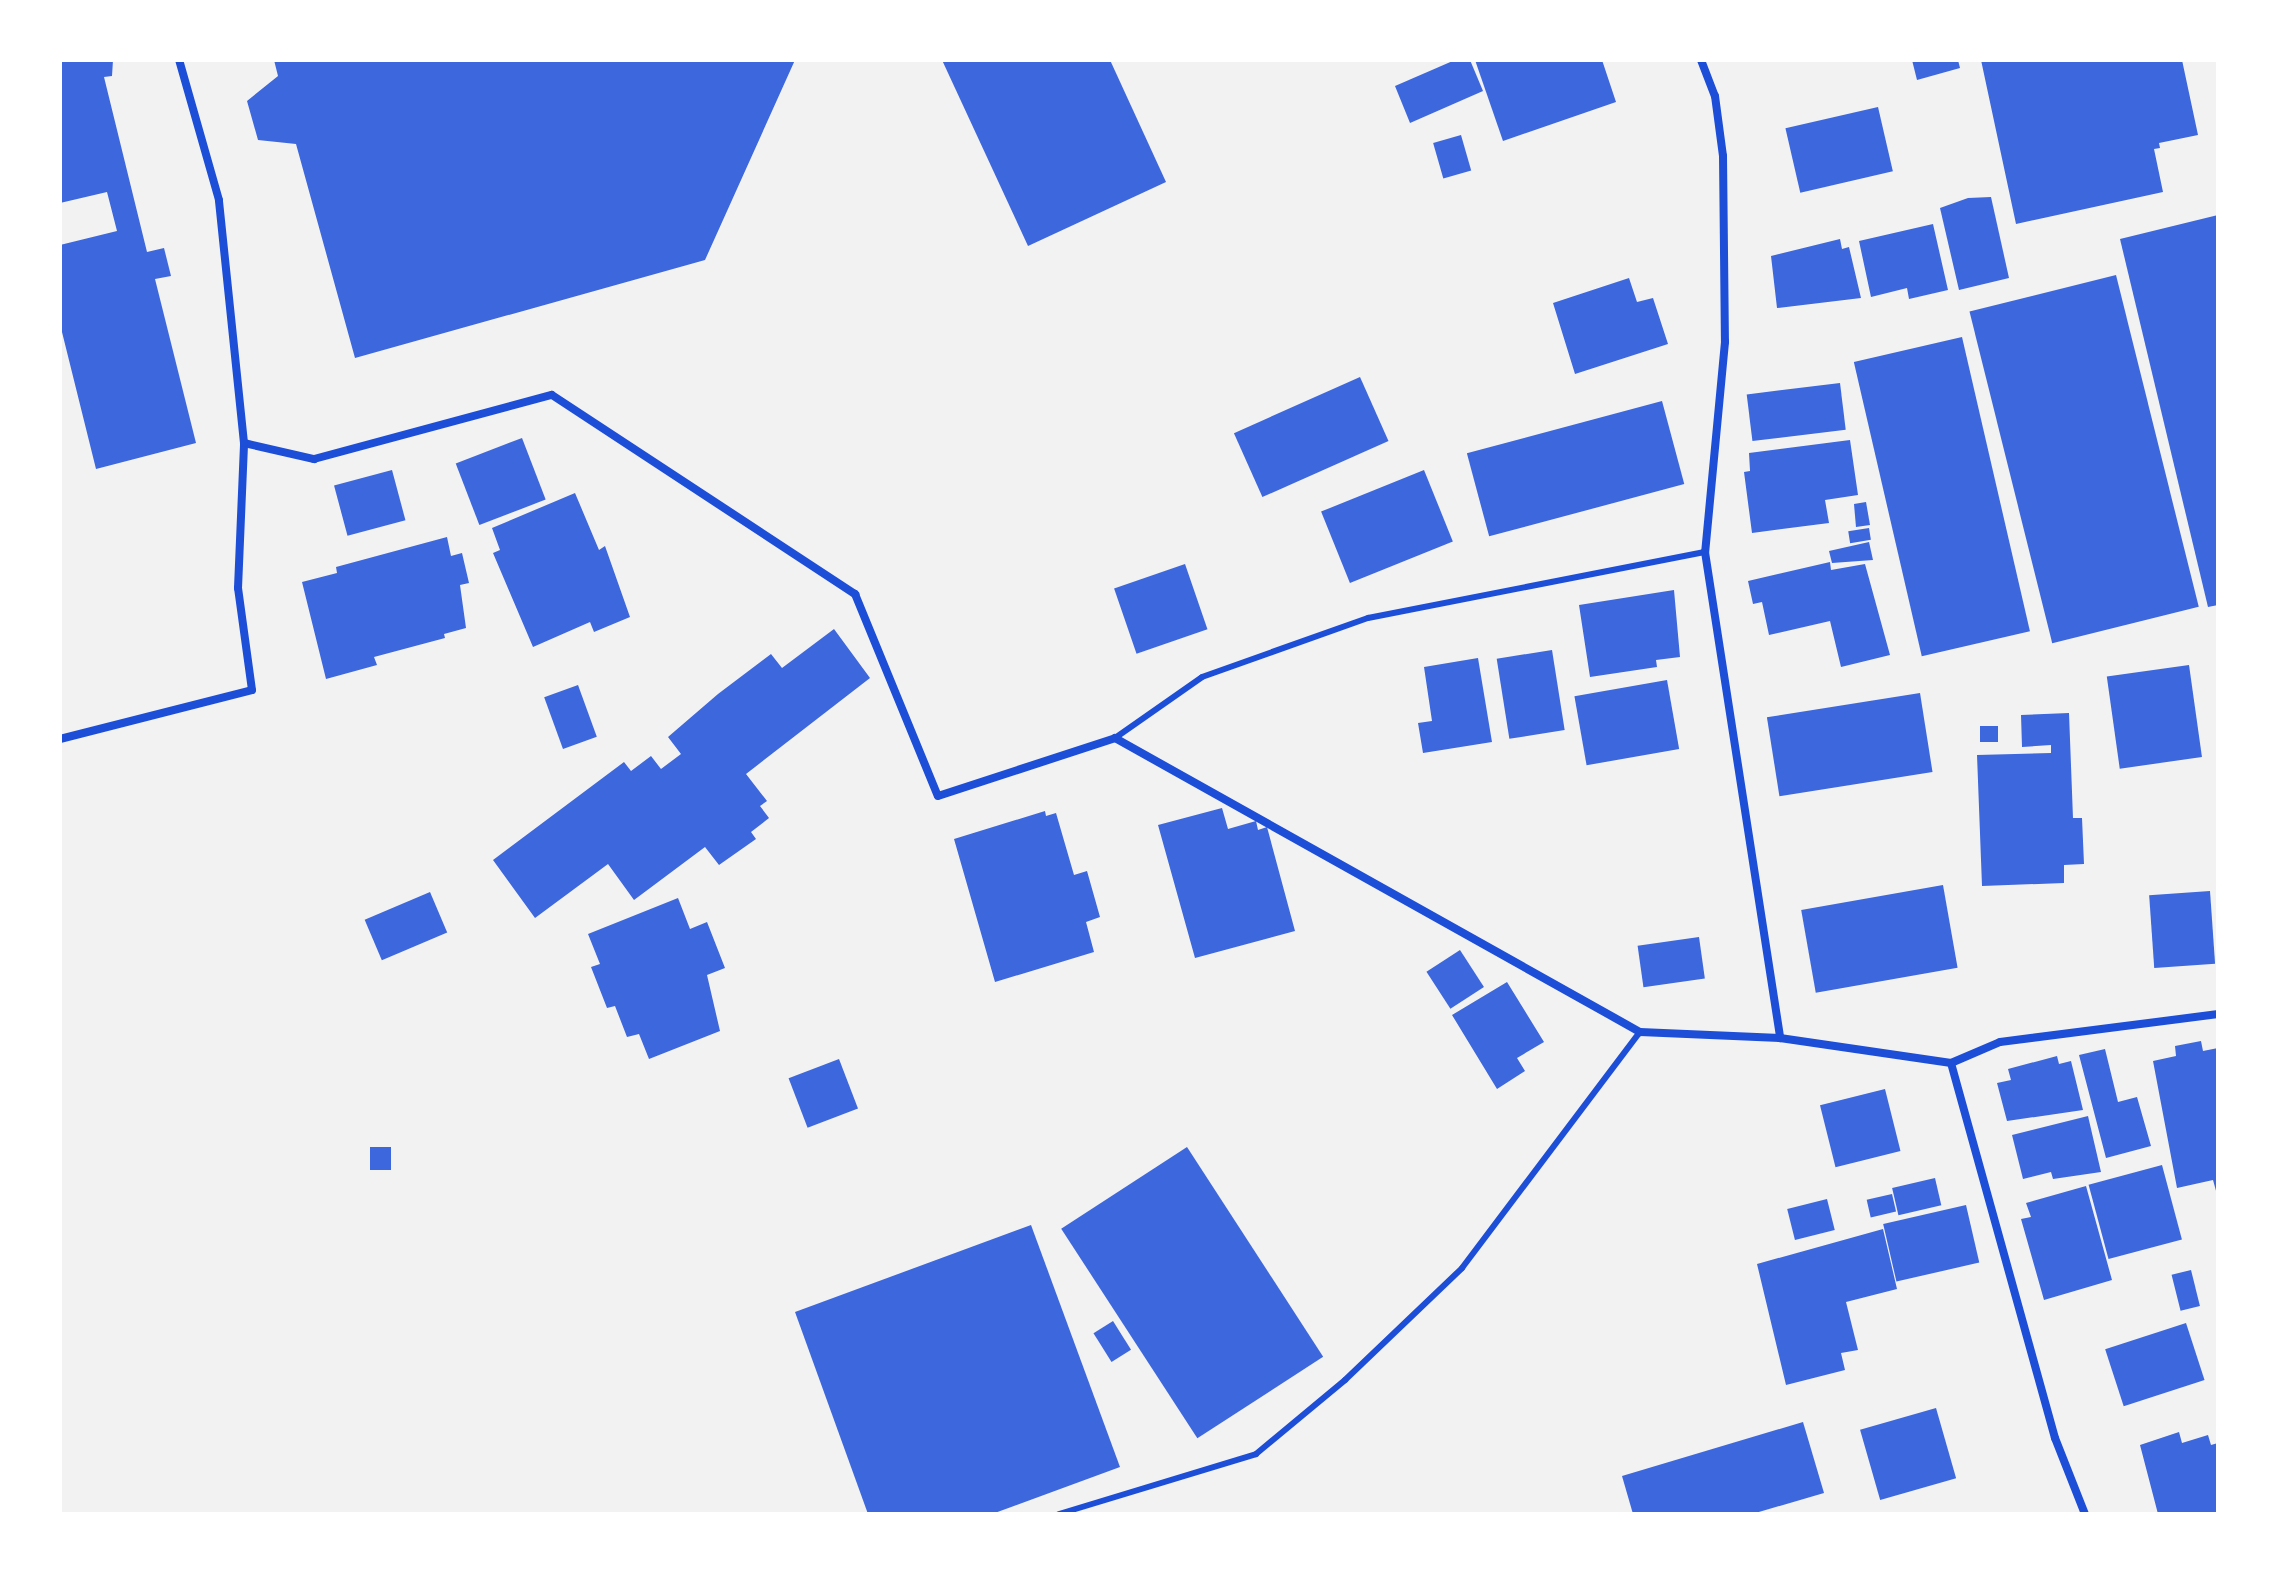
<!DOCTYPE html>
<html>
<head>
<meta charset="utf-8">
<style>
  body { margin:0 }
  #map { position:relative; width:2278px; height:1574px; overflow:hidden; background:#f2f2f2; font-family:"Crimson Pro",serif }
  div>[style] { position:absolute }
  .building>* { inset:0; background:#3d67dc; transform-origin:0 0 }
  .service>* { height:6px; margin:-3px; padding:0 3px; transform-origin:3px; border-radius:3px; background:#1d4ed8 }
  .minor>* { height:8px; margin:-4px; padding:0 4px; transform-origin:4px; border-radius:4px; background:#1d4ed8 }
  span { translate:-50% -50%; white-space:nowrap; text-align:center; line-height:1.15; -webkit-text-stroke:6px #fff; paint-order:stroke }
  .frame { position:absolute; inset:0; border:62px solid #fff; pointer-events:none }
</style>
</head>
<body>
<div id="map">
  <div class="building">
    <div style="clip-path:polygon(60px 60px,113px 60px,112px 76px,104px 77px,147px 252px,164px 248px,171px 276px,155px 279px,196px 443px,96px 469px,60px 324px,60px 245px,117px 231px,107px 192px,60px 203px)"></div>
    <div style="clip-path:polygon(274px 60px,795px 60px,705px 260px,355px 358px,296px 144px,258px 140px,247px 101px,278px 76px)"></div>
    <div style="clip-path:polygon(942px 60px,1110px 60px,1166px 182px,1028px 246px)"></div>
    <div style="clip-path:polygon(1455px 60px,1470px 60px,1483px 91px,1410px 123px,1395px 86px)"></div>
    <div style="clip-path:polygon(1475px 60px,1602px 60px,1616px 102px,1503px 141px)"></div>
    <div style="clip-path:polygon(1912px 60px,1958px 60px,1960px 68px,1917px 80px)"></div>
    <div style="clip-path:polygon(1981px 60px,2182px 60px,2198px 135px,2159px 143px,2160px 148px,2154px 149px,2163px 192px,2016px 224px)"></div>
    <div style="left:1878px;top:107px;width:66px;height:95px;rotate:77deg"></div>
    <div style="left:1461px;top:135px;width:37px;height:29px;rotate:74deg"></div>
    <div style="clip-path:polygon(1991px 197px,2009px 278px,1959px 290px,1940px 208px,1968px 198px)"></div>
    <div style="clip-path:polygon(2218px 215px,2218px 605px,2208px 607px,2120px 239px)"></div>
    <div style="clip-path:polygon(1933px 224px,1948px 290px,1909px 299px,1907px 288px,1871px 297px,1859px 241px)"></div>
    <div style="clip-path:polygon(1840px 239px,1842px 249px,1849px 247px,1861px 298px,1777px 308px,1771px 256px)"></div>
    <div style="left:2116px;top:275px;width:342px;height:151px;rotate:76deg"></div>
    <div style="clip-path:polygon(1629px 278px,1637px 302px,1653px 298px,1668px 344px,1575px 374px,1553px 303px)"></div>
    <div style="left:1962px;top:337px;width:302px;height:111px;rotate:77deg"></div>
    <div style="left:1360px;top:377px;width:70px;height:138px;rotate:66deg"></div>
    <div style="left:1840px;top:383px;width:47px;height:94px;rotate:83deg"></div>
    <div style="left:1662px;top:401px;width:86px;height:202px;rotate:75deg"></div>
    <div style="left:522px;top:438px;width:66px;height:71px;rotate:69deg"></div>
    <div style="clip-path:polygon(1850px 440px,1858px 495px,1825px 500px,1829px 523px,1752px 533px,1744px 472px,1750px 471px,1749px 453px)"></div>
    <div style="left:392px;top:470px;width:52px;height:60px;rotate:75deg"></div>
    <div style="left:1424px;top:470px;width:77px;height:111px;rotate:68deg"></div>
    <div style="clip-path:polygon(575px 493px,599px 550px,605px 546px,630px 617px,594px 632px,590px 622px,533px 647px,493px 553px,500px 550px,492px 528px)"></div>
    <div style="clip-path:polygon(1866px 502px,1870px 525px,1856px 527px,1854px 504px)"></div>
    <div style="left:1869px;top:528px;width:12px;height:21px;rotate:81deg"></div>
    <div style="clip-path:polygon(447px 537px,451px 556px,462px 553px,469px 583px,460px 585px,466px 628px,444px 634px,445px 638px,374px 657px,377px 665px,326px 679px,302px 582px,337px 573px,336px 567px)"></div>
    <div style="clip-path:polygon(1869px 542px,1873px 560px,1832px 563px,1829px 551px)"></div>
    <div style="clip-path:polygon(1830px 562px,1831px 570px,1865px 564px,1890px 655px,1841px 667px,1830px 621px,1769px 635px,1762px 602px,1753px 604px,1748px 581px)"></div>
    <div style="left:1185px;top:564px;width:69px;height:75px;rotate:71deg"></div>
    <div style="clip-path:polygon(1674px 590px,1680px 657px,1656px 660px,1657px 667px,1590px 677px,1579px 605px)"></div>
    <div style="clip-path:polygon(834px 629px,870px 678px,746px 774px,767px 801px,760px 806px,769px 818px,751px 832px,756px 839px,719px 865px,705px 847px,634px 900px,608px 864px,535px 918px,493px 860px,624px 762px,631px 771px,651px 756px,661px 769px,681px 754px,668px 737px,718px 694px,771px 654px,782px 668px)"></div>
    <div style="left:1552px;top:650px;width:81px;height:56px;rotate:81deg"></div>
    <div style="clip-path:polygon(1478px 658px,1492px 742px,1423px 753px,1418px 723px,1432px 721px,1424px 667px)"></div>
    <div style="left:2189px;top:665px;width:93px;height:83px;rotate:82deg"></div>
    <div style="left:1667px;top:680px;width:70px;height:94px;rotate:80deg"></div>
    <div style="left:578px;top:685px;width:55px;height:36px;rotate:70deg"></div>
    <div style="left:1920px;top:693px;width:80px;height:155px;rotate:81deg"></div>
    <div style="clip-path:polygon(2069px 713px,2073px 818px,2082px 818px,2084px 864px,2064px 865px,2064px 883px,1982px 886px,1977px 755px,2051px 753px,2051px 745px,2022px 747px,2021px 715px)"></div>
    <div style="left:1980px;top:726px;width:18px;height:16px"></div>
    <div style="clip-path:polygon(1222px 808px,1228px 829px,1256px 821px,1258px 830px,1267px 827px,1295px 931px,1195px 958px,1158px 825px)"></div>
    <div style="clip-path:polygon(1045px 811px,1046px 816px,1056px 813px,1074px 875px,1087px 871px,1100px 917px,1086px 922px,1094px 952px,995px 982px,954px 839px)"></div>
    <div style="left:1943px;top:885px;width:84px;height:144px;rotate:80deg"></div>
    <div style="left:2210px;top:891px;width:73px;height:61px;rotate:86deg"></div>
    <div style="left:430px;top:892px;width:44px;height:71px;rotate:67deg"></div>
    <div style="clip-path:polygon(678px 898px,690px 929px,707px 922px,725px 968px,707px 975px,720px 1031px,649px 1059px,639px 1034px,627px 1037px,615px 1006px,607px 1008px,591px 967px,600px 964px,588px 934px)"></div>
    <div style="left:1699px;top:937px;width:42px;height:62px;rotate:82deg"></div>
    <div style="left:1460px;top:950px;width:44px;height:40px;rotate:57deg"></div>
    <div style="clip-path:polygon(1507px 982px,1544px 1042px,1517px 1058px,1525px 1071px,1497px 1089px,1452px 1015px)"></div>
    <div style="clip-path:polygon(2201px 1041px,2203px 1051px,2218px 1048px,2218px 1198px,2213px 1180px,2177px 1188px,2153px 1061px,2176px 1056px,2175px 1046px)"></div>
    <div style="clip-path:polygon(2105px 1049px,2118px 1102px,2137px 1097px,2151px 1146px,2106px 1158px,2079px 1055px)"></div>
    <div style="clip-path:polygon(2057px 1056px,2059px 1064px,2071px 1061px,2083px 1110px,2007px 1121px,1997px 1083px,2011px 1080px,2008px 1069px)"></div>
    <div style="left:839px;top:1059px;width:53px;height:54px;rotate:69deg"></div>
    <div style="left:1885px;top:1089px;width:64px;height:67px;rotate:76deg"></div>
    <div style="clip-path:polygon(2088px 1116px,2101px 1172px,2053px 1179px,2051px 1172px,2023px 1179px,2012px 1135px)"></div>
    <div style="left:370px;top:1147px;width:21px;height:23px"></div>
    <div style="left:1187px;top:1147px;width:250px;height:150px;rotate:57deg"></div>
    <div style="left:2162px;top:1165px;width:77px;height:76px;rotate:75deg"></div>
    <div style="left:1935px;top:1178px;width:28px;height:44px;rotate:77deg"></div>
    <div style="clip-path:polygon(2086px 1186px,2112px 1280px,2044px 1300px,2021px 1219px,2031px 1217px,2026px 1203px)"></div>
    <div style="left:1892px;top:1194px;width:18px;height:26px;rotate:77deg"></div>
    <div style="left:1827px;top:1199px;width:32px;height:41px;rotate:76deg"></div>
    <div style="left:1966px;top:1205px;width:59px;height:85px;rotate:77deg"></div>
    <div style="clip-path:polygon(1031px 1225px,1120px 1467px,992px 1514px,868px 1514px,795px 1312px)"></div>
    <div style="clip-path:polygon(1883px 1229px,1897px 1289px,1846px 1302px,1858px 1350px,1841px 1353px,1845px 1370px,1786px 1385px,1757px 1264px)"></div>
    <div style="left:2191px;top:1270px;width:37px;height:20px;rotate:76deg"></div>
    <div style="left:1113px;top:1321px;width:34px;height:23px;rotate:58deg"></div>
    <div style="left:2186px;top:1323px;width:60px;height:85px;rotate:72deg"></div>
    <div style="left:1936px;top:1408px;width:73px;height:79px;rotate:74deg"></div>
    <div style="clip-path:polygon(1803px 1422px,1824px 1493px,1752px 1514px,1633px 1514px,1622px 1476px)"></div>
    <div style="clip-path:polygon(2179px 1432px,2182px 1443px,2208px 1435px,2211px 1445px,2218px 1443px,2218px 1514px,2158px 1514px,2140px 1445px)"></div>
  </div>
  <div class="service">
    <div style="left:1115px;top:738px;width:106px;rotate:-35deg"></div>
    <div style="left:1202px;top:677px;width:176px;rotate:-19.6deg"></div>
    <div style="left:1368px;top:618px;width:343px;rotate:-11.1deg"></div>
    <div style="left:1059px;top:1514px;width:206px;rotate:-16.9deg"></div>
    <div style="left:1256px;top:1454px;width:116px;rotate:-39.7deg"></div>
    <div style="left:1345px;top:1380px;width:162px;rotate:-43.7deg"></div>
    <div style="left:1462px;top:1268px;width:296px;rotate:-53deg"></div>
  </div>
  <div class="minor">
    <div style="left:1701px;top:60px;width:39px;rotate:69deg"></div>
    <div style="left:1715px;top:96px;width:61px;rotate:82.4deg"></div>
    <div style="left:1723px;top:156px;width:186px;rotate:89.4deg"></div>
    <div style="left:1725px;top:342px;width:211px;rotate:95.4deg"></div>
    <div style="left:1705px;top:552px;width:492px;rotate:81.2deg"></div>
    <div style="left:244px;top:443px;width:72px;rotate:12.9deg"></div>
    <div style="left:314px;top:459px;width:246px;rotate:-15.1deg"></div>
    <div style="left:552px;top:395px;width:363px;rotate:33.3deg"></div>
    <div style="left:855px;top:594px;width:218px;rotate:67.7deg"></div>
    <div style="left:938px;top:796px;width:186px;rotate:-18.1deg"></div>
    <div style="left:1115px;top:738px;width:602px;rotate:29.25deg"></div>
    <div style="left:1640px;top:1032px;width:140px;rotate:2.5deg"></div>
    <div style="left:1780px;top:1038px;width:173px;rotate:8.3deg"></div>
    <div style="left:1951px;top:1063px;width:53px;rotate:-23.2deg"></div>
    <div style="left:2000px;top:1042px;width:220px;rotate:-7.3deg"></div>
    <div style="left:60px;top:739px;width:198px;rotate:-14.3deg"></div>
    <div style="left:252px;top:690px;width:103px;rotate:-97.8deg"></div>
    <div style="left:238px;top:588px;width:145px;rotate:-87.6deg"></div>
    <div style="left:244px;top:443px;width:244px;rotate:-95.9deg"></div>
    <div style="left:219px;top:200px;width:146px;rotate:-105.9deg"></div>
    <div style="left:1951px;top:1063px;width:389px;rotate:74.5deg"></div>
    <div style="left:2055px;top:1438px;width:82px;rotate:68.5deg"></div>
  </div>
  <div class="frame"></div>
</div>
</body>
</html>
